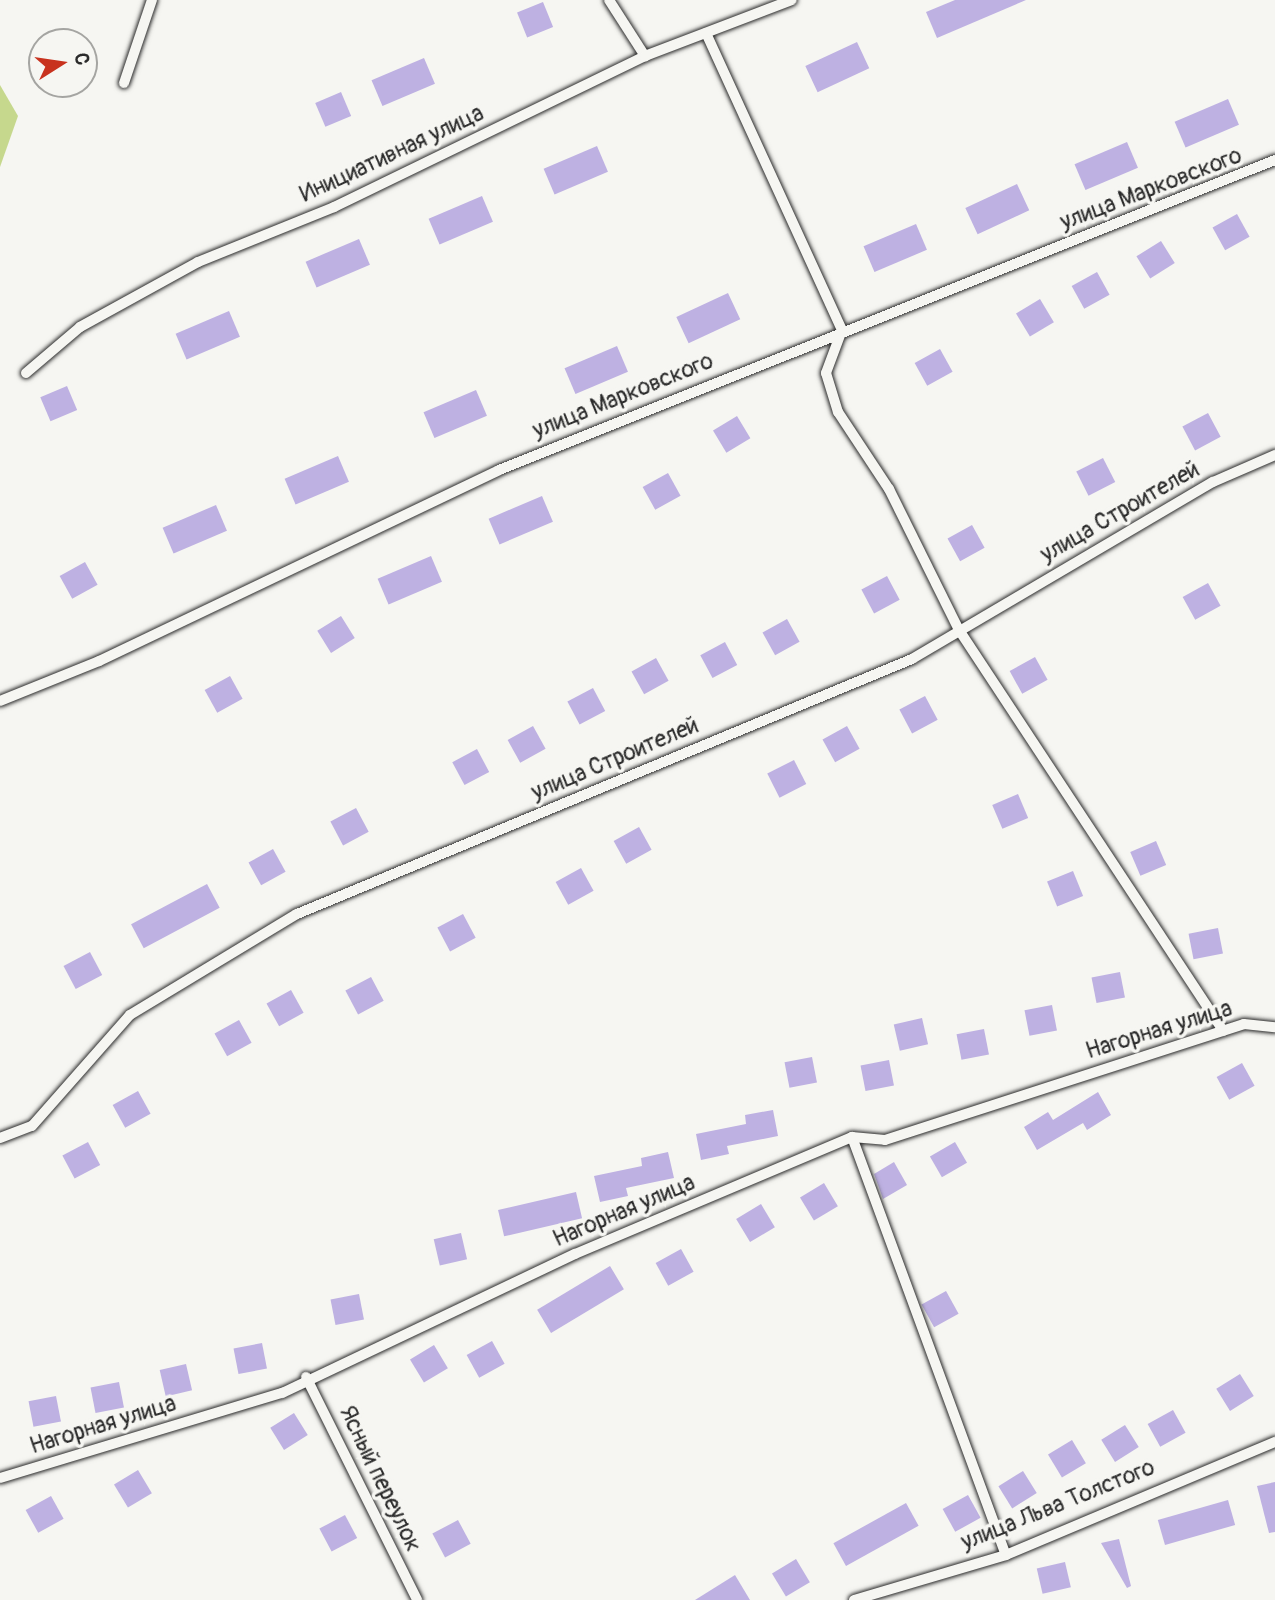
<!DOCTYPE html>
<html>
<head>
<meta charset="utf-8">
<style>
  body { margin:0 }
  #map { position:relative; width:1275px; height:1600px; overflow:hidden; background:#f6f6f2; font-family:Pangolin,sans-serif }
  div>[style] { position:absolute }
  .green>* { inset:0; background:#c6d88d }
  .building>* { inset:0; background:#beb1e2; transform-origin:0 0 }
  .roads { filter:drop-shadow(0 0 2px #2b2b2b) drop-shadow(0 0 2px #2b2b2b) }
  .lane>* { height:10px; margin:-5px; padding:0 5px; transform-origin:5px; border-radius:5px; background:#f6f6f2 }
  span { translate:-50% -50%; white-space:nowrap; text-align:center; line-height:1.15; -webkit-text-stroke:7px #f6f6f2; paint-order:stroke }
  .street-label { font-size:23px; color:#2b2b2b }
  .north { position:absolute; left:28px; top:28px; width:70px; height:70px; box-sizing:border-box; background:#f6f6f2; border:2px solid #a5a5a2; border-radius:50%; rotate:78deg; font-size:19px; font-weight:700; line-height:28px; text-align:center; color:#2b2b2b }
  .north::after { content:''; display:block; margin:auto; width:24px; height:32px; background:#c8321e; clip-path:polygon(50% 0,100% 100%,50% 72%,0 100%) }
</style>
</head>
<body>
<div id="map">
  <div class="green">
    <div style="clip-path:polygon(0 85px,18px 116px,0 167px)"></div>
  </div>
  <div class="building">
    <div style="clip-path:polygon(955px 0,1026px 0,937px 38px,926px 12px)"></div>
    <div style="left:543px;top:2px;width:27px;height:28px;rotate:68deg"></div>
    <div style="left:857px;top:42px;width:29px;height:57px;rotate:65deg"></div>
    <div style="left:424px;top:58px;width:28px;height:57px;rotate:67deg"></div>
    <div style="left:341px;top:92px;width:26px;height:28px;rotate:67deg"></div>
    <div style="left:1228px;top:99px;width:28px;height:58px;rotate:67deg"></div>
    <div style="left:1127px;top:142px;width:28px;height:57px;rotate:67deg"></div>
    <div style="left:597px;top:146px;width:28px;height:58px;rotate:67deg"></div>
    <div style="left:1017px;top:184px;width:29px;height:57px;rotate:65deg"></div>
    <div style="left:482px;top:196px;width:28px;height:58px;rotate:67deg"></div>
    <div style="left:1237px;top:214px;width:26px;height:28px;rotate:61deg"></div>
    <div style="left:916px;top:224px;width:28px;height:57px;rotate:67deg"></div>
    <div style="left:359px;top:239px;width:28px;height:58px;rotate:67deg"></div>
    <div style="left:1161px;top:241px;width:26px;height:29px;rotate:58deg"></div>
    <div style="left:1097px;top:272px;width:26px;height:29px;rotate:61deg"></div>
    <div style="left:728px;top:293px;width:29px;height:57px;rotate:65deg"></div>
    <div style="left:1040px;top:299px;width:27px;height:28px;rotate:59deg"></div>
    <div style="left:229px;top:311px;width:28px;height:58px;rotate:67deg"></div>
    <div style="left:617px;top:346px;width:28px;height:57px;rotate:67deg"></div>
    <div style="left:940px;top:349px;width:26px;height:29px;rotate:61deg"></div>
    <div style="left:67px;top:386px;width:26px;height:29px;rotate:67deg"></div>
    <div style="left:476px;top:390px;width:28px;height:57px;rotate:67deg"></div>
    <div style="left:1208px;top:413px;width:27px;height:29px;rotate:62deg"></div>
    <div style="left:737px;top:416px;width:26px;height:28px;rotate:59deg"></div>
    <div style="left:338px;top:456px;width:28px;height:58px;rotate:67deg"></div>
    <div style="left:1103px;top:458px;width:27px;height:30px;rotate:63deg"></div>
    <div style="left:668px;top:473px;width:26px;height:29px;rotate:61deg"></div>
    <div style="left:542px;top:496px;width:28px;height:58px;rotate:67deg"></div>
    <div style="left:216px;top:505px;width:28px;height:58px;rotate:67deg"></div>
    <div style="left:972px;top:525px;width:26px;height:28px;rotate:61deg"></div>
    <div style="left:431px;top:556px;width:28px;height:58px;rotate:67deg"></div>
    <div style="left:85px;top:562px;width:26px;height:29px;rotate:61deg"></div>
    <div style="left:887px;top:576px;width:27px;height:29px;rotate:62deg"></div>
    <div style="left:1208px;top:583px;width:26px;height:29px;rotate:61deg"></div>
    <div style="left:341px;top:616px;width:26px;height:28px;rotate:58deg"></div>
    <div style="left:787px;top:619px;width:26px;height:28px;rotate:61deg"></div>
    <div style="left:725px;top:642px;width:26px;height:28px;rotate:62deg"></div>
    <div style="left:1035px;top:657px;width:26px;height:29px;rotate:61deg"></div>
    <div style="left:656px;top:658px;width:26px;height:28px;rotate:61deg"></div>
    <div style="left:230px;top:676px;width:26px;height:29px;rotate:61deg"></div>
    <div style="left:593px;top:688px;width:26px;height:29px;rotate:62deg"></div>
    <div style="left:925px;top:696px;width:27px;height:29px;rotate:62deg"></div>
    <div style="left:533px;top:726px;width:26px;height:29px;rotate:61deg"></div>
    <div style="left:847px;top:726px;width:26px;height:28px;rotate:61deg"></div>
    <div style="left:477px;top:749px;width:26px;height:28px;rotate:62deg"></div>
    <div style="left:794px;top:760px;width:27px;height:30px;rotate:63deg"></div>
    <div style="left:1018px;top:794px;width:26px;height:28px;rotate:67deg"></div>
    <div style="left:356px;top:808px;width:27px;height:29px;rotate:62deg"></div>
    <div style="left:639px;top:827px;width:26px;height:29px;rotate:61deg"></div>
    <div style="left:1156px;top:841px;width:26px;height:28px;rotate:67deg"></div>
    <div style="left:273px;top:849px;width:26px;height:28px;rotate:61deg"></div>
    <div style="left:581px;top:868px;width:26px;height:29px;rotate:61deg"></div>
    <div style="left:1073px;top:871px;width:27px;height:28px;rotate:68deg"></div>
    <div style="left:207px;top:884px;width:27px;height:86px;rotate:62deg"></div>
    <div style="left:463px;top:914px;width:27px;height:29px;rotate:62deg"></div>
    <div style="left:1218px;top:928px;width:26px;height:30px;rotate:79deg"></div>
    <div style="left:90px;top:952px;width:26px;height:30px;rotate:62deg"></div>
    <div style="left:1120px;top:972px;width:26px;height:29px;rotate:79deg"></div>
    <div style="left:371px;top:977px;width:27px;height:29px;rotate:62deg"></div>
    <div style="left:291px;top:990px;width:26px;height:28px;rotate:61deg"></div>
    <div style="left:1052px;top:1005px;width:26px;height:28px;rotate:79deg"></div>
    <div style="left:922px;top:1018px;width:27px;height:29px;rotate:77deg"></div>
    <div style="left:239px;top:1020px;width:26px;height:28px;rotate:61deg"></div>
    <div style="left:984px;top:1029px;width:26px;height:28px;rotate:79deg"></div>
    <div style="left:812px;top:1057px;width:26px;height:28px;rotate:79deg"></div>
    <div style="left:889px;top:1060px;width:26px;height:29px;rotate:79deg"></div>
    <div style="left:1242px;top:1063px;width:26px;height:29px;rotate:61deg"></div>
    <div style="left:138px;top:1091px;width:26px;height:29px;rotate:61deg"></div>
    <div style="clip-path:polygon(1098px 1092px,1111px 1115px,1087px 1130px,1083px 1123px,1037px 1150px,1024px 1127px,1048px 1112px,1053px 1120px)"></div>
    <div style="clip-path:polygon(773px 1110px,778px 1136px,727px 1146px,729px 1154px,701px 1160px,696px 1134px,746px 1124px,745px 1115px)"></div>
    <div style="left:88px;top:1142px;width:26px;height:29px;rotate:62deg"></div>
    <div style="left:955px;top:1142px;width:24px;height:29px;rotate:60deg"></div>
    <div style="clip-path:polygon(668px 1152px,674px 1178px,626px 1188px,628px 1196px,600px 1202px,594px 1176px,642px 1166px,641px 1158px)"></div>
    <div style="clip-path:polygon(894px 1162px,907px 1185px,883px 1199px,874px 1174px)"></div>
    <div style="left:824px;top:1183px;width:27px;height:28px;rotate:59deg"></div>
    <div style="left:576px;top:1192px;width:27px;height:80px;rotate:77deg"></div>
    <div style="left:761px;top:1204px;width:27px;height:29px;rotate:59deg"></div>
    <div style="left:461px;top:1233px;width:27px;height:28px;rotate:77deg"></div>
    <div style="left:681px;top:1249px;width:26px;height:29px;rotate:61deg"></div>
    <div style="left:610px;top:1266px;width:27px;height:85px;rotate:59deg"></div>
    <div style="left:946px;top:1291px;width:26px;height:28px;rotate:61deg"></div>
    <div style="left:359px;top:1294px;width:26px;height:29px;rotate:79deg"></div>
    <div style="left:492px;top:1341px;width:26px;height:29px;rotate:61deg"></div>
    <div style="left:262px;top:1343px;width:26px;height:29px;rotate:79deg"></div>
    <div style="left:434px;top:1345px;width:27px;height:28px;rotate:59deg"></div>
    <div style="left:186px;top:1364px;width:27px;height:27px;rotate:77deg"></div>
    <div style="left:1240px;top:1374px;width:26px;height:28px;rotate:58deg"></div>
    <div style="left:119px;top:1382px;width:26px;height:29px;rotate:79deg"></div>
    <div style="left:56px;top:1396px;width:26px;height:28px;rotate:79deg"></div>
    <div style="left:1173px;top:1410px;width:26px;height:29px;rotate:61deg"></div>
    <div style="left:294px;top:1413px;width:26px;height:28px;rotate:58deg"></div>
    <div style="left:1125px;top:1425px;width:26px;height:28px;rotate:58deg"></div>
    <div style="left:1072px;top:1440px;width:27px;height:28px;rotate:59deg"></div>
    <div style="left:138px;top:1470px;width:27px;height:28px;rotate:59deg"></div>
    <div style="left:1023px;top:1471px;width:26px;height:29px;rotate:58deg"></div>
    <div style="clip-path:polygon(1275px 1482px,1275px 1532px,1269px 1533px,1257px 1486px)"></div>
    <div style="left:968px;top:1495px;width:26px;height:29px;rotate:61deg"></div>
    <div style="left:51px;top:1496px;width:26px;height:29px;rotate:61deg"></div>
    <div style="left:1228px;top:1500px;width:26px;height:73px;rotate:74deg"></div>
    <div style="left:906px;top:1503px;width:26px;height:83px;rotate:61deg"></div>
    <div style="left:345px;top:1515px;width:26px;height:29px;rotate:62deg"></div>
    <div style="left:458px;top:1520px;width:27px;height:29px;rotate:62deg"></div>
    <div style="clip-path:polygon(1119px 1539px,1131px 1586px,1127px 1588px,1101px 1543px)"></div>
    <div style="left:796px;top:1559px;width:27px;height:28px;rotate:59deg"></div>
    <div style="left:1065px;top:1562px;width:26px;height:29px;rotate:77deg"></div>
    <div style="clip-path:polygon(735px 1575px,750px 1600px,695px 1600px)"></div>
  </div>
  <div class="roads">
    <div class="lane">
      <div style="left:609px;top:0;width:67px;rotate:57.3deg"></div>
      <div style="left:706px;top:33px;width:327px;rotate:65.4deg"></div>
      <div style="left:842px;top:330px;width:46px;rotate:110.4deg"></div>
      <div style="left:826px;top:373px;width:41px;rotate:72.9deg"></div>
      <div style="left:838px;top:412px;width:92px;rotate:56.5deg"></div>
      <div style="left:889px;top:489px;width:157px;rotate:63.6deg"></div>
      <div style="left:959px;top:630px;width:480px;rotate:56.6deg"></div>
      <div style="left:124px;top:83px;width:88px;rotate:-71.4deg"></div>
      <div style="left:26px;top:373px;width:71px;rotate:-40.4deg"></div>
      <div style="left:80px;top:327px;width:135px;rotate:-28.8deg"></div>
      <div style="left:198px;top:262px;width:147px;rotate:-22deg"></div>
      <div style="left:334px;top:207px;width:346px;rotate:-25.9deg"></div>
      <div style="left:645px;top:56px;width:157px;rotate:-20.9deg"></div>
      <div style="left:0;top:701px;width:107px;rotate:-22deg"></div>
      <div style="left:99px;top:661px;width:443px;rotate:-25.5deg"></div>
      <div style="left:499px;top:470px;width:836px;rotate:-21.78deg"></div>
      <div style="left:852px;top:1137px;width:445px;rotate:69.8deg"></div>
      <div style="left:0;top:1138px;width:34px;rotate:-21deg"></div>
      <div style="left:32px;top:1126px;width:148px;rotate:-48.6deg"></div>
      <div style="left:130px;top:1015px;width:195px;rotate:-31.2deg"></div>
      <div style="left:297px;top:914px;width:666px;rotate:-22.52deg"></div>
      <div style="left:912px;top:659px;width:349px;rotate:-30.5deg"></div>
      <div style="left:1213px;top:482px;width:68px;rotate:-23.5deg"></div>
      <div style="left:306px;top:1377px;width:249px;rotate:63.5deg"></div>
      <div style="left:0;top:1478px;width:295px;rotate:-16.8deg"></div>
      <div style="left:282px;top:1393px;width:324px;rotate:-25.4deg"></div>
      <div style="left:575px;top:1254px;width:301px;rotate:-22.9deg"></div>
      <div style="left:852px;top:1137px;width:33px;rotate:5deg"></div>
      <div style="left:885px;top:1140px;width:377px;rotate:-17.9deg"></div>
      <div style="left:1244px;top:1024px;width:31px;rotate:6deg"></div>
      <div style="left:854px;top:1600px;width:159px;rotate:-16.5deg"></div>
      <div style="left:1006px;top:1555px;width:292px;rotate:-22.8deg"></div>
    </div>
  </div>
  <div class="street-label">
    <span style="left:392px;top:154px;rotate:-25deg">Инициативная улица</span>
    <span style="left:1151px;top:189px;rotate:-21deg">улица Марковского</span>
    <span style="left:623px;top:396px;rotate:-22deg">улица Марковского</span>
    <span style="left:1120px;top:512px;rotate:-30deg">улица Строителей</span>
    <span style="left:615px;top:759px;rotate:-23deg">улица Строителей</span>
    <span style="left:1159px;top:1030px;rotate:-17deg">Нагорная улица</span>
    <span style="left:624px;top:1211px;rotate:-23deg">Нагорная улица</span>
    <span style="left:103px;top:1425px;rotate:-17deg">Нагорная улица</span>
    <span style="left:380px;top:1479px;rotate:64deg">Ясный переулок</span>
    <span style="left:1058px;top:1505px;rotate:-22deg">улица Льва Толстого</span>
  </div>
  <div class="north">С</div>
</div>
</body>
</html>
